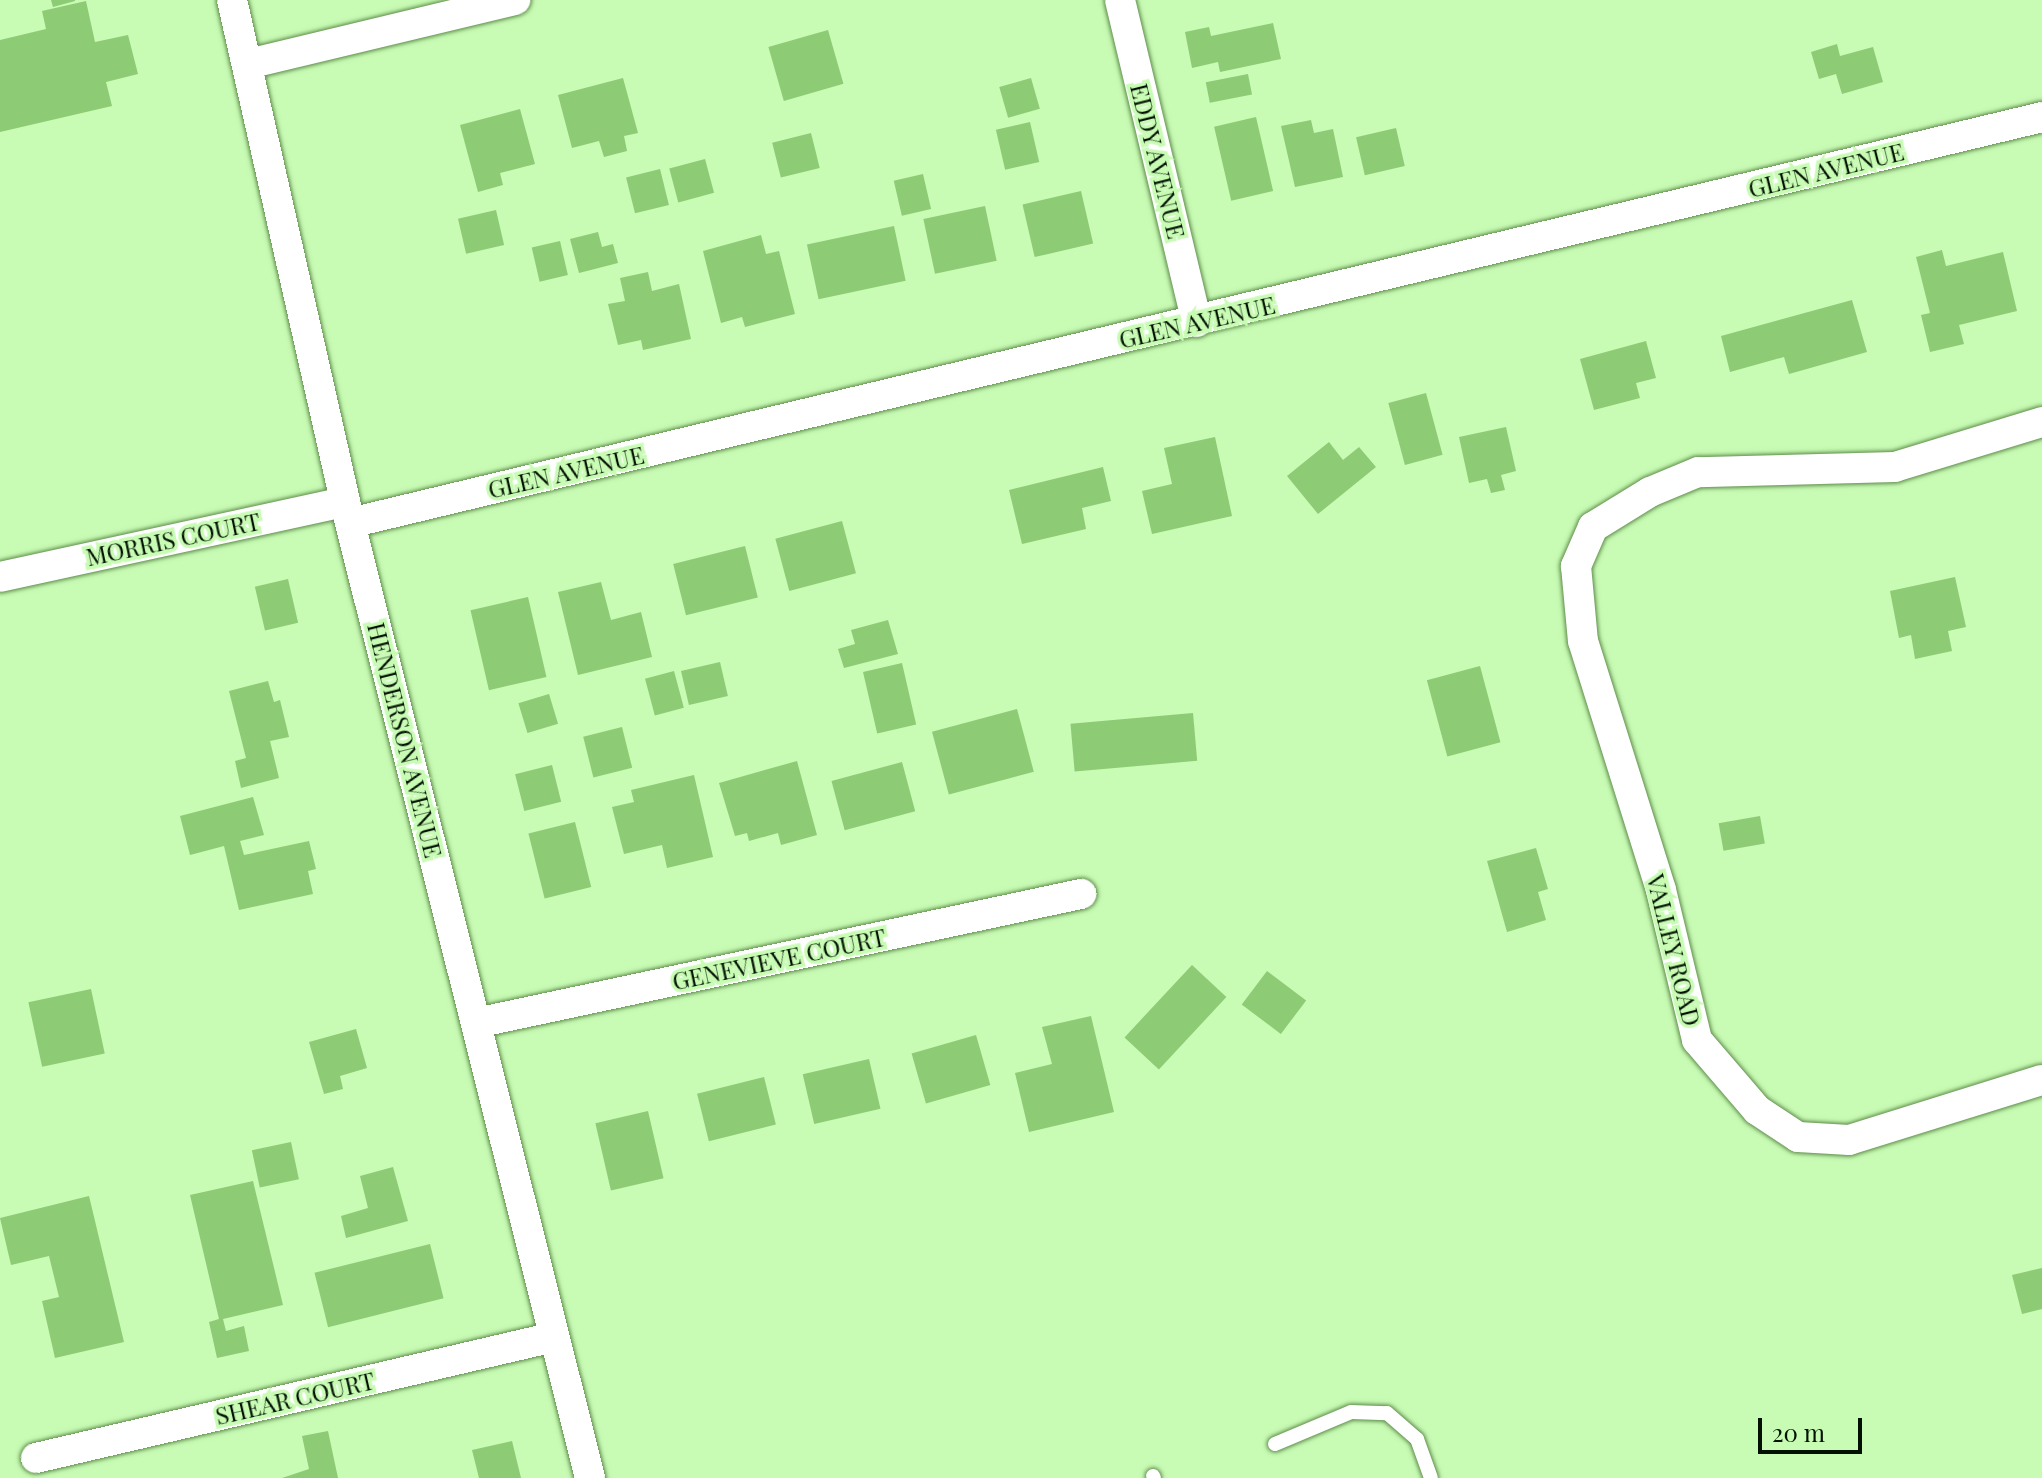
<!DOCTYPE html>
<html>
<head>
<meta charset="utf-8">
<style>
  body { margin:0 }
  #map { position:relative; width:2042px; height:1478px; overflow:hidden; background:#c8fbb4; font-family:"Playfair Display",serif }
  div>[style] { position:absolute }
  .building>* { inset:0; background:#8dcb74; transform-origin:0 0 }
  .roads { filter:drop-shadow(0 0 2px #5e8d4b) drop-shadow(0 0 2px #5e8d4b) }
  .lane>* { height:14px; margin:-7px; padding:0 7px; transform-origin:7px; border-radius:7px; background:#fff }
  .street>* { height:30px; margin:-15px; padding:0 15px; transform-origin:15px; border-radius:15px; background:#fff }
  span { translate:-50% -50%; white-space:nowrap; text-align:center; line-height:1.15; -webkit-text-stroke:7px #c8fbb4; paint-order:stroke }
  .street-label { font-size:24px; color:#011000 }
  .scale { position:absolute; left:1758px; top:1418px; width:104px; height:36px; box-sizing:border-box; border:4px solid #011000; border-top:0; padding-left:10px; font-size:24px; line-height:28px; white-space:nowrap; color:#011000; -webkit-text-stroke:6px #c8fbb4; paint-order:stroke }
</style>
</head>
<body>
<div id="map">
  <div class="building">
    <div style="clip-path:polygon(51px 0,75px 0,75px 1px,53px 7px)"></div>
    <div style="clip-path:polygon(86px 1px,95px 42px,128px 35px,138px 74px,106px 82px,112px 106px,0 132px,0 40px,46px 29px,42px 11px)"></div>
    <div style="clip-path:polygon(1273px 23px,1281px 59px,1220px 72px,1218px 62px,1192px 68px,1185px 32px,1209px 27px,1211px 36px)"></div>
    <div style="left:828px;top:30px;width:56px;height:62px;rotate:74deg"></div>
    <div style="clip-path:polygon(1837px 44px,1840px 56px,1873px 47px,1883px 82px,1842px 94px,1836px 74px,1819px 79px,1811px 52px)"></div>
    <div style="left:1248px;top:74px;width:21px;height:43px;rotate:79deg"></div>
    <div style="clip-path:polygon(623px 78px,638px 133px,624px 136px,627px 151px,604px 157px,599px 141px,572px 148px,558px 95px)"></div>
    <div style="left:1031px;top:78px;width:32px;height:33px;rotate:74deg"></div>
    <div style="clip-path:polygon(520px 109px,535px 164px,500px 173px,503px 185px,478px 192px,460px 125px)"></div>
    <div style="left:1256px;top:117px;width:76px;height:43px;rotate:77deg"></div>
    <div style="clip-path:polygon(1311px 120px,1314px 133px,1333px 129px,1343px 177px,1295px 187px,1281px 126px)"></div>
    <div style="left:1030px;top:122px;width:41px;height:35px;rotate:77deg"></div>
    <div style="left:1396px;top:128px;width:39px;height:41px;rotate:77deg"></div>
    <div style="left:811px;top:133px;width:36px;height:40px;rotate:76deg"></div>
    <div style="left:705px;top:159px;width:35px;height:37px;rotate:75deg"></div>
    <div style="left:660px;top:169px;width:37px;height:35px;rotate:76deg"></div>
    <div style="left:923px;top:174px;width:36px;height:30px;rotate:77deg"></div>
    <div style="left:1081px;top:191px;width:54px;height:60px;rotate:77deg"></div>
    <div style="left:985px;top:206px;width:56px;height:63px;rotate:78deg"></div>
    <div style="left:496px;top:210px;width:36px;height:39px;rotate:77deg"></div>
    <div style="left:894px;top:226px;width:56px;height:89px;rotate:78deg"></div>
    <div style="clip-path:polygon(598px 232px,602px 247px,613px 244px,618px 263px,579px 273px,570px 239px)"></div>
    <div style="clip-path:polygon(761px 235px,766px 254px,779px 251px,795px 314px,745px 327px,742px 317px,721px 323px,703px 251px)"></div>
    <div style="left:560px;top:241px;width:35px;height:29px;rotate:77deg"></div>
    <div style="clip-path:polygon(1942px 250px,1946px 266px,2003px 252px,2017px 311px,1959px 325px,1964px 344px,1930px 352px,1921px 315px,1930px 313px,1916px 257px)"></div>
    <div style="clip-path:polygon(648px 272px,652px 291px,679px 284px,691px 339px,643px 350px,641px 340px,618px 345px,608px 304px,625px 301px,620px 278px)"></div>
    <div style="clip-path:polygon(1852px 300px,1867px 352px,1789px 374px,1784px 357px,1730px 372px,1721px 336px)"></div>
    <div style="clip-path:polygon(1646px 341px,1656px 378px,1636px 383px,1640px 398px,1594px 410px,1580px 359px)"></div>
    <div style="left:1426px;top:393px;width:64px;height:39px;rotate:75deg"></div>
    <div style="clip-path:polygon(1506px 427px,1516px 471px,1501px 475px,1505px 490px,1491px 493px,1487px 479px,1469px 483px,1459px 437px)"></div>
    <div style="clip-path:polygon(1215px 437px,1232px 516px,1152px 534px,1142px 491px,1172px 484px,1164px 448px)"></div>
    <div style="clip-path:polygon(1329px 442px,1343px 460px,1359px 447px,1376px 467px,1318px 514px,1287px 476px)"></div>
    <div style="clip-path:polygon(1103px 467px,1111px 501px,1082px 508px,1086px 529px,1022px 544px,1009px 490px)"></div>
    <div style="left:842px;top:521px;width:54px;height:69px;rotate:75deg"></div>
    <div style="left:745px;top:546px;width:53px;height:74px;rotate:76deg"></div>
    <div style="clip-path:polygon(1955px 577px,1966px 627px,1948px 631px,1952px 651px,1915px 659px,1911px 635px,1899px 638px,1890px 591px)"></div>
    <div style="left:288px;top:579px;width:45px;height:34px;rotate:77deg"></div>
    <div style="clip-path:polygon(601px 582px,611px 620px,641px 612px,652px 657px,578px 675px,558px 592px)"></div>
    <div style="left:528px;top:597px;width:82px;height:59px;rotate:77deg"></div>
    <div style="clip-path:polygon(888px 620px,898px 654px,844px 668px,838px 649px,855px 644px,851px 630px)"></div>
    <div style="left:720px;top:662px;width:35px;height:40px;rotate:77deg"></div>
    <div style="left:902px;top:663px;width:63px;height:40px;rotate:77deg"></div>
    <div style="left:1480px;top:666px;width:79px;height:55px;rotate:75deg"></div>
    <div style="left:674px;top:671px;width:38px;height:30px;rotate:75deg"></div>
    <div style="clip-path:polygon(268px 681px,274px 702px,280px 700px,289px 737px,270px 741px,279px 778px,241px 788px,235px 761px,246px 758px,229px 691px)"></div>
    <div style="left:549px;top:694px;width:31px;height:32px;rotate:73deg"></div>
    <div style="left:1017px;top:709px;width:65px;height:88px;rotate:75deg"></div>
    <div style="left:1193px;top:713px;width:48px;height:123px;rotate:85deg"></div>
    <div style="left:622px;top:727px;width:42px;height:40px;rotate:76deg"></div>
    <div style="clip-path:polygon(797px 761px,817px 835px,781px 845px,778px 833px,749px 841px,747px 833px,735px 836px,719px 783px)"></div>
    <div style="left:902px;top:762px;width:51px;height:73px;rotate:75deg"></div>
    <div style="left:552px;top:765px;width:38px;height:38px;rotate:76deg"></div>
    <div style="clip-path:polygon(694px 775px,713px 857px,667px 868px,662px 845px,624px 854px,612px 807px,634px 802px,631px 790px)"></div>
    <div style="clip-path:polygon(253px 797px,264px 835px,240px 841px,244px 855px,309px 841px,316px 869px,308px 871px,313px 894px,239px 910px,224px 846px,190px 855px,180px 816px)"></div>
    <div style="left:1760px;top:816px;width:28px;height:42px;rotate:80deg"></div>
    <div style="left:575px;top:822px;width:67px;height:48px;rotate:76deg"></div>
    <div style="clip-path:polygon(1536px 848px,1548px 889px,1538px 892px,1546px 920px,1507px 932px,1487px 861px)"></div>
    <div style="left:1192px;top:965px;width:47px;height:99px;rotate:43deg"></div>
    <div style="left:1267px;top:971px;width:49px;height:42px;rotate:37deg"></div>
    <div style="left:91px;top:989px;width:66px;height:64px;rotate:78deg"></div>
    <div style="clip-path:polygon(1091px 1016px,1114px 1112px,1029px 1132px,1015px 1073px,1052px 1064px,1042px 1027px)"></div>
    <div style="clip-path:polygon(356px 1029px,367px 1068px,340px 1076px,343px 1089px,324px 1094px,309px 1042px)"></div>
    <div style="left:976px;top:1035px;width:52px;height:67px;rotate:74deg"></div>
    <div style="left:869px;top:1059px;width:51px;height:68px;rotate:77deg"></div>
    <div style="left:764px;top:1077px;width:49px;height:69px;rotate:76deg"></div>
    <div style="left:648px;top:1111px;width:69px;height:54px;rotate:77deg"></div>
    <div style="left:291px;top:1142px;width:38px;height:40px;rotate:78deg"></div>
    <div style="clip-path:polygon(393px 1167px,408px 1221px,346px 1238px,341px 1216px,368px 1208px,360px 1176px)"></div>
    <div style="clip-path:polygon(253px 1181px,283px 1305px,223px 1319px,226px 1331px,244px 1326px,249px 1351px,217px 1358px,209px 1322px,219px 1319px,190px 1195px)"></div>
    <div style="clip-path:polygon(89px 1196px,124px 1342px,55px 1358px,42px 1301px,59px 1297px,49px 1256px,11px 1265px,0 1218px)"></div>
    <div style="left:430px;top:1244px;width:56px;height:119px;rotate:76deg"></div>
    <div style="clip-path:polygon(2042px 1268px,2042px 1309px,2022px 1314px,2012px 1275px)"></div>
    <div style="clip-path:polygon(328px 1431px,338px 1478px,282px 1478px,309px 1469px,302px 1436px)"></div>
    <div style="clip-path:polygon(512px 1441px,521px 1478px,479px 1478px,472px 1450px)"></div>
  </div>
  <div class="roads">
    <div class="lane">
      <div style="left:1275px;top:1444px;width:82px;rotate:-22.8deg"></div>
      <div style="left:1351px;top:1412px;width:36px;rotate:2deg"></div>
      <div style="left:1387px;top:1413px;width:40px;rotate:41deg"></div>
      <div style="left:1417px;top:1439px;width:41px;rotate:70.3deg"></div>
      <div style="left:1153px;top:1476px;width:2px;rotate:63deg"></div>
    </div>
    <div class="street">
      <div style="left:232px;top:0;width:536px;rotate:77.29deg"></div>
      <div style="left:350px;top:523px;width:985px;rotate:75.89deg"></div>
      <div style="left:1120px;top:0;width:331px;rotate:76.6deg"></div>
      <div style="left:248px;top:64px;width:275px;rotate:-13.5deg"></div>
      <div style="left:2042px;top:422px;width:154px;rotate:163deg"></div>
      <div style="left:1895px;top:467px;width:197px;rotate:178.5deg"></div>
      <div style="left:1698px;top:472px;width:52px;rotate:157.4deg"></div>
      <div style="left:1650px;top:492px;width:67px;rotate:148.4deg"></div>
      <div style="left:1593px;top:527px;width:43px;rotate:113.6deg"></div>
      <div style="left:1576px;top:566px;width:75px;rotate:84.7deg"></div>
      <div style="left:1583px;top:641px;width:261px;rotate:72.6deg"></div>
      <div style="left:1661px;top:890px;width:154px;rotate:76.5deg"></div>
      <div style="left:1697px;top:1040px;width:92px;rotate:49.4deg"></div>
      <div style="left:1757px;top:1110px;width:49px;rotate:33.4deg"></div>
      <div style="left:1798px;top:1137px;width:51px;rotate:3.4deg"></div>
      <div style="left:1849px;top:1140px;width:202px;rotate:-17.3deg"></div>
      <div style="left:350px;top:523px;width:1740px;rotate:-13.49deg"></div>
      <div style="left:0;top:577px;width:353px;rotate:-12.3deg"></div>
      <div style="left:476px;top:1023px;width:619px;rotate:-12.04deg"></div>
      <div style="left:36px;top:1458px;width:532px;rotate:-13.15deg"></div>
    </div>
  </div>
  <div class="street-label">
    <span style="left:1158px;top:161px;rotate:76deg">EDDY AVENUE</span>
    <span style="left:1826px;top:170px;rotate:-14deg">GLEN AVENUE</span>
    <span style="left:1197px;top:322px;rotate:-13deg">GLEN AVENUE</span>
    <span style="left:566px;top:472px;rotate:-13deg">GLEN AVENUE</span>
    <span style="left:173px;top:539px;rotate:-12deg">MORRIS COURT</span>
    <span style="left:405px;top:740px;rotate:76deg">HENDERSON AVENUE</span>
    <span style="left:1674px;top:950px;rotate:76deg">VALLEY ROAD</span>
    <span style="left:779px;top:959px;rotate:-12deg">GENEVIEVE COURT</span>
    <span style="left:295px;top:1398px;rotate:-13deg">SHEAR COURT</span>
  </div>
  <div class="scale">20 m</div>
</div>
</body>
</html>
